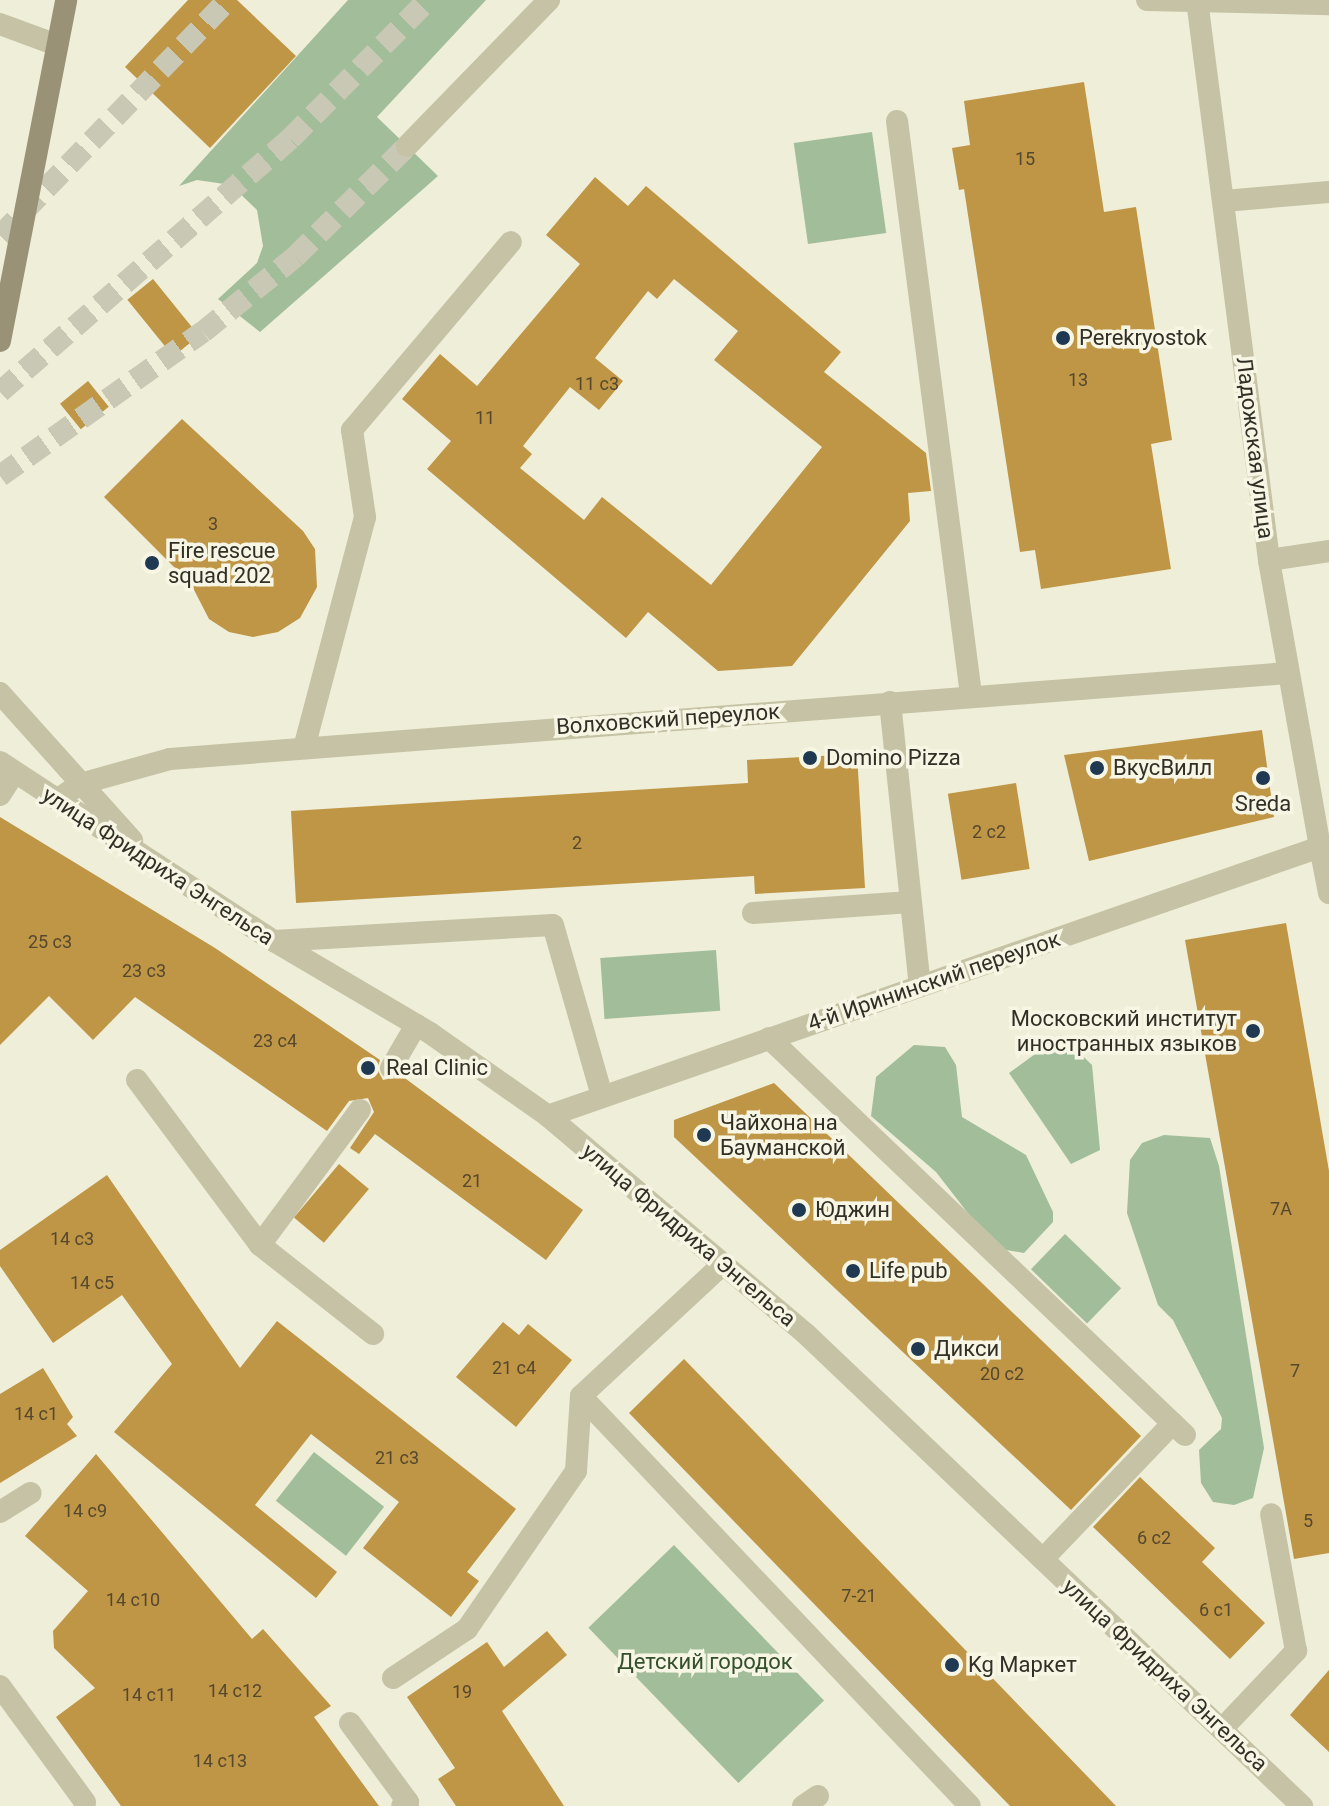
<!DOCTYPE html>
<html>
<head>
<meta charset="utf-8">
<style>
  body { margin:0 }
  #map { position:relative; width:1329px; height:1806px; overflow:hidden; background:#efeed8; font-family:Roboto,sans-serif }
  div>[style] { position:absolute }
  .green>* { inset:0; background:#a2bd99; transform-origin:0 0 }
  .building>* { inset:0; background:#bf9546; transform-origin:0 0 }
  .tertiary-tunnel>* { height:22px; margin-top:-11px; transform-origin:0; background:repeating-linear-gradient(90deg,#c9c8b4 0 22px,transparent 0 33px) }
  .primary-tunnel>* { height:22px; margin-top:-11px; transform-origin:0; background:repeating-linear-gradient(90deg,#c9c8b4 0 22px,transparent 0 33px) }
  .service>* { height:22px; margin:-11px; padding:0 11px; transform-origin:11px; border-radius:11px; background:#c6c2a5 }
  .minor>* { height:22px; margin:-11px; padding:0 11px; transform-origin:11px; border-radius:11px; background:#c6c2a5 }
  .tertiary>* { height:22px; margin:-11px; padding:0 11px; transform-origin:11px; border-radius:11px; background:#c6c2a5 }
  .secondary>* { height:22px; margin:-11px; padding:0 11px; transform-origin:11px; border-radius:11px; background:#999276 }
  .dots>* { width:22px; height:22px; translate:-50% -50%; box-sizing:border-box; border:4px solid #f7f6e4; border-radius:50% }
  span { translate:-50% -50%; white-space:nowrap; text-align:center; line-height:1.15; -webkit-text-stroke:7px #f7f6e4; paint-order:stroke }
  .number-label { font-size:18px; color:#55482e }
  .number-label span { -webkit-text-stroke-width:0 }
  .poi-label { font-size:22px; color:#322f26 }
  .left { translate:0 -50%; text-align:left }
  .right { translate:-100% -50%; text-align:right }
  .street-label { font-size:22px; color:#322f26 }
  .park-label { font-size:22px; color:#334f2b }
</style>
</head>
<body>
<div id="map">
  <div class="green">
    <div style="clip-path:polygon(348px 0,486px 0,377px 117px,438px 176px,260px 332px,218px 299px,257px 263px,263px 246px,257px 210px,231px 185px,197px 180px,179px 186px)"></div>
    <div style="left:872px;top:132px;width:102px;height:79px;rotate:82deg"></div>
    <div style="left:716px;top:950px;width:61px;height:116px;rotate:86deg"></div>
    <div style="clip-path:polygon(1061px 1035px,1092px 1065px,1100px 1150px,1071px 1164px,1009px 1073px)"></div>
    <div style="clip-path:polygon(914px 1045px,945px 1047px,956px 1065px,962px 1117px,1026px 1155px,1053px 1212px,1053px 1222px,1024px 1253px,995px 1248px,936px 1172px,871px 1116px,876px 1077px)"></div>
    <div style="clip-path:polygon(1164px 1135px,1210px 1138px,1219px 1166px,1264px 1448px,1253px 1498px,1234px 1505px,1213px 1502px,1201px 1483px,1199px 1450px,1221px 1429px,1222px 1418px,1173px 1320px,1158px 1305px,1127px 1213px,1130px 1160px,1142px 1143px)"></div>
    <div style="left:1065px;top:1234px;width:78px;height:49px;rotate:44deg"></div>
    <div style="left:314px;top:1452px;width:89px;height:62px;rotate:38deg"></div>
    <div style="left:674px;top:1545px;width:216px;height:119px;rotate:46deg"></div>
  </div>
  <div class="building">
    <div style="clip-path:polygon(188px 0,237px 0,296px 56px,210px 148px,125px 67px)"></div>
    <div style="clip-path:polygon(1084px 82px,1104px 212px,1136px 207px,1172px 440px,1151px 444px,1171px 569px,1041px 589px,1035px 550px,1020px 552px,964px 189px,959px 190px,952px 148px,970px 145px,964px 101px)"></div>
    <div style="clip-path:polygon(evenodd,595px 177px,628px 206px,646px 186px,841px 352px,824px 372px,926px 453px,931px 491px,908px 493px,910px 521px,792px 666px,718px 671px,648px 612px,626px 638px,427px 469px,451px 441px,402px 399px,440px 354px,477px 386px,580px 264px,546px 235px,595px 177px,674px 279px,738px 331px,714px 360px,822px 447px,711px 585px,602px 497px,584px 520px,520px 468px,532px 454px,523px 446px,570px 387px,599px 410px,623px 381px,595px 358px,648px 291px,657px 299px,674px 279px)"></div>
    <div style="left:153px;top:279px;width:73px;height:33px;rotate:51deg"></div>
    <div style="left:88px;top:381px;width:33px;height:36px;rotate:51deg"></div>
    <div style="clip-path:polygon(182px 419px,303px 531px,315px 549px,317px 587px,300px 618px,278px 632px,253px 637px,229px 632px,209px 619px,191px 584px,104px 497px)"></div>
    <div style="clip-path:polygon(1262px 730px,1274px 817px,1089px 861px,1064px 755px)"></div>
    <div style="clip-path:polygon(857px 754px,865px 888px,755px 894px,754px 876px,296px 903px,291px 811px,748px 783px,747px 760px)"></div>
    <div style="left:1016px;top:783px;width:87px;height:69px;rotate:81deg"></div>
    <div style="clip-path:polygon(0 817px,215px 948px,380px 1060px,377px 1069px,383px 1080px,402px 1076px,583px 1210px,546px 1260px,375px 1134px,359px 1154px,350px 1148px,374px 1112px,368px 1098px,349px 1101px,327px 1131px,135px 997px,93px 1040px,49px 996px,0 1045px)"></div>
    <div style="clip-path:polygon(1286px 923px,1329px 1171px,1329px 1553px,1294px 1559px,1185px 940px)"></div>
    <div style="clip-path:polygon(774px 1083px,1141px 1436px,1071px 1510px,674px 1137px,674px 1120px)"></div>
    <div style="left:339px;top:1164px;width:39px;height:70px;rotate:40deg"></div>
    <div style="clip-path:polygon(107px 1175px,240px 1368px,277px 1321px,516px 1509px,467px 1572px,479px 1581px,451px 1617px,363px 1548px,399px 1502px,311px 1434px,255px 1505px,337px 1572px,316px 1598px,114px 1432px,172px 1364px,122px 1295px,53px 1343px,0 1266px,0 1250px)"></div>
    <div style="clip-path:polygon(503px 1322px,519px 1335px,528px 1324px,572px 1360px,516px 1427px,456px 1377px)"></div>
    <div style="clip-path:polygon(684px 1359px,750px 1427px,1116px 1806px,1010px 1806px,629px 1413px)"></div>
    <div style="clip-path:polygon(43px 1368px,73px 1417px,67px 1424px,77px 1436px,0 1483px,0 1394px)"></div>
    <div style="clip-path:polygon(96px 1454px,252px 1639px,263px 1629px,331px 1706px,314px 1717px,379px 1806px,121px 1806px,56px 1717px,95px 1688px,54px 1648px,53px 1631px,88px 1591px,25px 1536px)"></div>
    <div style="clip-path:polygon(1140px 1477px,1215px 1548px,1202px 1562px,1265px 1623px,1230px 1659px,1093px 1527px)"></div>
    <div style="clip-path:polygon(547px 1631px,567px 1655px,502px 1711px,564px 1806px,456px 1806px,438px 1779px,455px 1768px,407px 1697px,487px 1642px,504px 1667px)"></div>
    <div style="clip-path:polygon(1329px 1670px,1329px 1752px,1290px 1715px)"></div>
  </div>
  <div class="tertiary-tunnel">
    <div style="left:0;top:476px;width:249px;rotate:-35.4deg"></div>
    <div style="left:203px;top:332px;width:119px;rotate:-39.2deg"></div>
    <div style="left:295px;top:257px;width:158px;rotate:-44.7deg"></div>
  </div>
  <div class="primary-tunnel">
    <div style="left:0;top:236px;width:328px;rotate:-46deg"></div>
    <div style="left:0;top:392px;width:385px;rotate:-41.1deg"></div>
    <div style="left:290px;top:139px;width:196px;rotate:-45.2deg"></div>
  </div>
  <div class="service">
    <div style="left:0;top:24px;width:61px;rotate:20.2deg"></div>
    <div style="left:897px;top:121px;width:579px;rotate:82.65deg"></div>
    <div style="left:1224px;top:201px;width:105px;rotate:-4.9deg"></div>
    <div style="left:890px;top:702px;width:286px;rotate:84deg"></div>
    <div style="left:304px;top:748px;width:239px;rotate:-75.2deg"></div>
    <div style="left:365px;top:517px;width:88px;rotate:-98.5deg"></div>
    <div style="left:352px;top:430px;width:246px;rotate:-49.8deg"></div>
    <div style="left:0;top:795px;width:27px;rotate:-57deg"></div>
    <div style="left:753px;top:913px;width:158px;rotate:-4deg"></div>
    <div style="left:274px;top:941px;width:279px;rotate:-3.3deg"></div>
    <div style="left:553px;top:925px;width:178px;rotate:74deg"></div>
    <div style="left:769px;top:1038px;width:575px;rotate:43.66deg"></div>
    <div style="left:391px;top:1068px;width:50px;rotate:-59.8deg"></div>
    <div style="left:137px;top:1080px;width:206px;rotate:53.3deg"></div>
    <div style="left:260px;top:1245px;width:144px;rotate:38.2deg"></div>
    <div style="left:260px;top:1245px;width:168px;rotate:-53.5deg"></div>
    <div style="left:581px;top:1396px;width:565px;rotate:46.51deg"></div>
    <div style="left:0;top:1512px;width:36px;rotate:-32deg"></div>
    <div style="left:1043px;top:1559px;width:188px;rotate:-46.3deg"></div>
    <div style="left:393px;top:1678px;width:89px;rotate:-33.5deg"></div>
    <div style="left:467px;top:1629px;width:192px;rotate:-55.4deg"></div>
    <div style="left:576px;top:1471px;width:75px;rotate:-86.2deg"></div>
    <div style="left:581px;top:1396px;width:194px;rotate:-42.9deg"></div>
    <div style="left:0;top:1686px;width:144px;rotate:53.8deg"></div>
    <div style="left:350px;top:1723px;width:98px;rotate:53.7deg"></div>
    <div style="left:408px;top:1802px;width:7px;rotate:146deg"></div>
    <div style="left:1222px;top:1729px;width:108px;rotate:-46.5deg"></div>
    <div style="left:1296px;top:1651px;width:139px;rotate:-100.3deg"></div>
    <div style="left:803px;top:1806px;width:18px;rotate:-34deg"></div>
  </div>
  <div class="minor">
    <div style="left:1269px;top:560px;width:61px;rotate:-8.5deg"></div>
    <div style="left:57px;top:800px;width:28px;rotate:-35deg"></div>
    <div style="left:80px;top:784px;width:93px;rotate:-15.5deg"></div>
    <div style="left:170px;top:759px;width:1120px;rotate:-4.4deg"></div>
    <div style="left:1320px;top:847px;width:47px;rotate:78.9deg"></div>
  </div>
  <div class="tertiary">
    <div style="left:1147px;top:0;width:182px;rotate:1.3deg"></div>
    <div style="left:407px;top:146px;width:204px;rotate:-45.8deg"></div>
    <div style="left:0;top:693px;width:198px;rotate:48.1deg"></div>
    <div style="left:0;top:762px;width:327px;rotate:33.2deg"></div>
    <div style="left:274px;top:941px;width:181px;rotate:30.5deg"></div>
    <div style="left:430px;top:1033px;width:144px;rotate:35.1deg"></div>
    <div style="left:548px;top:1116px;width:338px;rotate:40.2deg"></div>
    <div style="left:806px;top:1334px;width:685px;rotate:43.58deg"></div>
    <div style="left:548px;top:1116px;width:818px;rotate:-19.21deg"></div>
    <div style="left:1320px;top:847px;width:291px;rotate:-100.1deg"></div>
    <div style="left:1269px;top:560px;width:565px;rotate:-97.33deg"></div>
  </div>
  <div class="secondary">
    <div style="left:0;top:341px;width:347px;rotate:-79deg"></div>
  </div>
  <div class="dots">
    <div style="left:1063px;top:338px;background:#1e3951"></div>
    <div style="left:152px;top:563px;background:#1e3951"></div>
    <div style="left:810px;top:758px;background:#1e3951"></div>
    <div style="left:1097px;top:768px;background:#1e3951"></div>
    <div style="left:1263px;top:778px;background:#1e3951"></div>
    <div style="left:1253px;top:1031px;background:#1e3951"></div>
    <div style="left:368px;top:1068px;background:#1e3951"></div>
    <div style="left:704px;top:1135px;background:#1e3951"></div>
    <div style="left:799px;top:1210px;background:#1e3951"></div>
    <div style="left:853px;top:1271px;background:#1e3951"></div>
    <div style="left:918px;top:1349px;background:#1e3951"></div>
    <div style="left:952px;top:1665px;background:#1e3951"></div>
  </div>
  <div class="number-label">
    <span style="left:1025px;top:159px">15</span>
    <span style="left:1078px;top:380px">13</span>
    <span style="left:597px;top:384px">11 с3</span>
    <span style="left:485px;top:418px">11</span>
    <span style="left:213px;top:524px">3</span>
    <span style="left:989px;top:832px">2 с2</span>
    <span style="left:577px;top:843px">2</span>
    <span style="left:50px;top:942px">25 с3</span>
    <span style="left:144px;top:971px">23 с3</span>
    <span style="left:275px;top:1041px">23 с4</span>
    <span style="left:472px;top:1181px">21</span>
    <span style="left:1281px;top:1209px">7А</span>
    <span style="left:72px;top:1239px">14 с3</span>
    <span style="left:92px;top:1283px">14 с5</span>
    <span style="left:514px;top:1368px">21 с4</span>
    <span style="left:1295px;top:1371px">7</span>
    <span style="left:1002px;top:1374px">20 с2</span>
    <span style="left:36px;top:1414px">14 с1</span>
    <span style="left:397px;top:1458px">21 с3</span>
    <span style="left:85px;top:1511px">14 с9</span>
    <span style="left:1308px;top:1521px">5</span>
    <span style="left:1154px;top:1538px">6 с2</span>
    <span style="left:859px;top:1596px">7-21</span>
    <span style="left:133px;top:1600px">14 с10</span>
    <span style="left:1216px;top:1610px">6 с1</span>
    <span style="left:235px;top:1691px">14 с12</span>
    <span style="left:462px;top:1692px">19</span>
    <span style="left:149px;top:1695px">14 с11</span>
    <span style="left:220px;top:1761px">14 с13</span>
  </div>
  <div class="poi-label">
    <span class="left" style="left:1079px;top:338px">Perekryostok</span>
    <span class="left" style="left:168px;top:563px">Fire rescue<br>squad 202</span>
    <span class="left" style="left:826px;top:758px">Domino Pizza</span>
    <span class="left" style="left:1113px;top:768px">ВкусВилл</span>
    <span style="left:1263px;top:804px">Sreda</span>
    <span class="right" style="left:1237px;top:1031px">Московский институт<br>иностранных языков</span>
    <span class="left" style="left:386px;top:1068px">Real Clinic</span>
    <span class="left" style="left:720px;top:1135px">Чайхона на<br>Бауманской</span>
    <span class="left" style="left:815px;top:1210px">Юджин</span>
    <span class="left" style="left:869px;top:1271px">Life pub</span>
    <span class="left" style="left:934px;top:1349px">Дикси</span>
    <span class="left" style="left:968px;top:1665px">Kg Маркет</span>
  </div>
  <div class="street-label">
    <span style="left:1255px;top:448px;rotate:83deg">Ладожская улица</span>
    <span style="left:668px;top:719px;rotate:-4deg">Волховский переулок</span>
    <span style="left:158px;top:866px;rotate:33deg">улица Фридриха Энгельса</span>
    <span style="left:934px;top:981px;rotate:-19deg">4-й Ирининский переулок</span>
    <span style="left:689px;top:1235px;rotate:40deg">улица Фридриха Энгельса</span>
    <span style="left:1165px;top:1675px;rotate:43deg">улица Фридриха Энгельса</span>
  </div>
  <div class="park-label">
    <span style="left:705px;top:1662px">Детский городок</span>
  </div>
</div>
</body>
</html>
